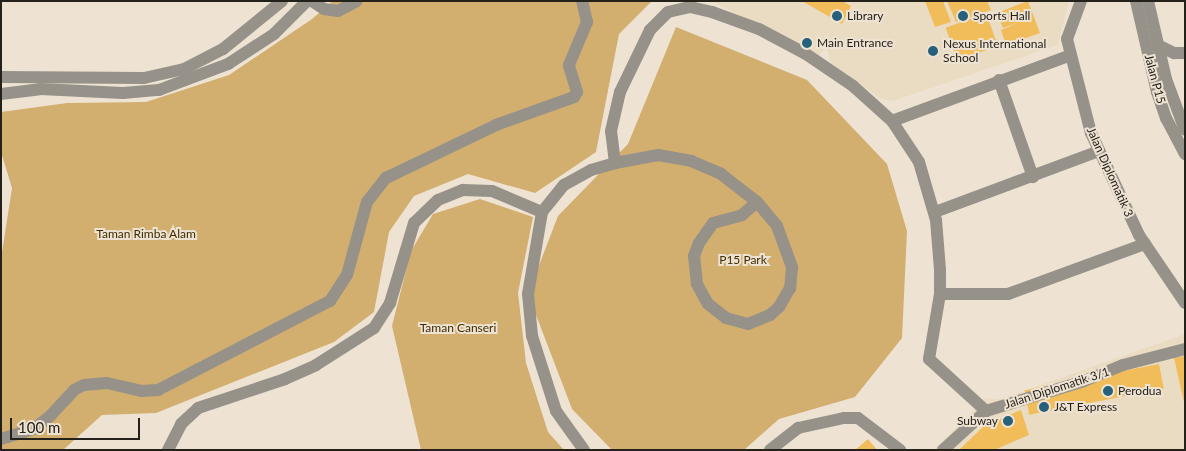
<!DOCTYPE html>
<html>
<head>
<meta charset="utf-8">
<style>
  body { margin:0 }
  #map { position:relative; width:1186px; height:451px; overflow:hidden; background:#eee3d2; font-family:Lato,sans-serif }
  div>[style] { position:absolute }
  .built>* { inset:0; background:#eadcc3 }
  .green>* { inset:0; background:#d2ae6f }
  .building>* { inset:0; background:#f1bc5a; transform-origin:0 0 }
  .minor>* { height:12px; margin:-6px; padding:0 6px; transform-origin:6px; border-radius:6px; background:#96928a }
  .dots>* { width:14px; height:14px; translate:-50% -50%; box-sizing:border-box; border:2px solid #eee3d2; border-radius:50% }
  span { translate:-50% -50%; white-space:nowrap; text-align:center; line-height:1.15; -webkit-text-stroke:4px #eee3d2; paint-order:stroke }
  .poi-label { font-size:12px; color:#24201a }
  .left { translate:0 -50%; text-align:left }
  .right { translate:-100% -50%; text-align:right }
  .street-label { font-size:12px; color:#24201a }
  .park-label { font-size:12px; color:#3f2b00 }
  .frame { position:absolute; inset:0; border:2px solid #24201a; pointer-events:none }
  .scale { position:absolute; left:10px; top:418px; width:130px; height:22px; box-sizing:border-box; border:2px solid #24201a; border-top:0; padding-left:6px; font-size:15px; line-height:18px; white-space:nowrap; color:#24201a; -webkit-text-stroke:4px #eee3d2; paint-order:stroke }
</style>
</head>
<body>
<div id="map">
  <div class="built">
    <div style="clip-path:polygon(711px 1px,1069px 1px,1058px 45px,893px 101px,881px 99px,831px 63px,826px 47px,819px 56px)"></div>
    <div style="clip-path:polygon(1185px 334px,1185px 450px,933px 450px,986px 398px,1001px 399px)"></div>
  </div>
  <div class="green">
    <div style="clip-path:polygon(333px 1px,652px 1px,619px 34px,596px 152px,535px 193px,468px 174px,414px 196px,389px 232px,374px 312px,334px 342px,156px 413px,102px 415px,63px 450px,1px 450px,1px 259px,12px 188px,1px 152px,1px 112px,67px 103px,146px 102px,229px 75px,312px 19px)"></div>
    <div style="clip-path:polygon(676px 27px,807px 80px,887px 164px,907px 231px,902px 338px,855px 397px,779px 419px,744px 450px,612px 450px,572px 409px,528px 294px,558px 216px,628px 144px)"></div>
    <div style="clip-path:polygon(480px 199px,533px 217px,518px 293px,526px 363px,548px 432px,564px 450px,421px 450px,392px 326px,411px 251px,433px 214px)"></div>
  </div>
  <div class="building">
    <div style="clip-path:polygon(802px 1px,842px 1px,851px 6px,842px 24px)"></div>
    <div style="clip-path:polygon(925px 1px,943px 1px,951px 22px,935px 27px)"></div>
    <div style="clip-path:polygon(947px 1px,987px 1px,991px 10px,956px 22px)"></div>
    <div style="clip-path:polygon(1028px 1px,1040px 33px,1006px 45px,1001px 30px,1018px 23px,1003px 28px,997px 13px)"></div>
    <div style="left:986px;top:13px;width:35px;height:43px;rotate:70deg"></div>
    <div style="clip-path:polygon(1185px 356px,1185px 402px,1184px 402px,1174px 358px)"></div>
    <div style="left:1159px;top:364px;width:25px;height:137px;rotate:79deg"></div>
    <div style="clip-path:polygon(1021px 410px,1029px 435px,994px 450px,959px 450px,985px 425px)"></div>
    <div style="clip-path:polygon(868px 439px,877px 450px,855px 450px)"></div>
  </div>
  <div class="minor">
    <div style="left:312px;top:1px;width:14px;rotate:34deg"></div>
    <div style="left:324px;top:9px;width:14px;rotate:8deg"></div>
    <div style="left:338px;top:11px;width:21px;rotate:-28deg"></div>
    <div style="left:1081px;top:1px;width:40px;rotate:110.2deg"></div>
    <div style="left:1067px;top:39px;width:97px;rotate:75.7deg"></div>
    <div style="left:1091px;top:133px;width:113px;rotate:64.8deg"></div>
    <div style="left:1139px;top:235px;width:82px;rotate:55.9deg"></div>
    <div style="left:1136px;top:1px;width:93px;rotate:77deg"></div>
    <div style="left:1157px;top:92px;width:28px;rotate:71deg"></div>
    <div style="left:1166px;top:118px;width:41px;rotate:62.2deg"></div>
    <div style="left:1148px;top:1px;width:80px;rotate:77deg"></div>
    <div style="left:1166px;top:79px;width:54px;rotate:69.6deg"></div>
    <div style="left:1158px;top:45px;width:18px;rotate:27deg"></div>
    <div style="left:1174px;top:53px;width:11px"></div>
    <div style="left:1px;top:77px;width:143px;rotate:0.4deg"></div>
    <div style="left:144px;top:78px;width:41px;rotate:-12.7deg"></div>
    <div style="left:184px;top:69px;width:44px;rotate:-27.1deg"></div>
    <div style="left:223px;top:49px;width:76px;rotate:-39.1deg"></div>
    <div style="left:999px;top:80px;width:103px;rotate:70.7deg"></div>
    <div style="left:1px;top:94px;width:39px;rotate:-7deg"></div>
    <div style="left:40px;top:89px;width:83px;rotate:2.8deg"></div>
    <div style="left:123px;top:93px;width:36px;rotate:-5deg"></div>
    <div style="left:159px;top:90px;width:74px;rotate:-20.6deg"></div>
    <div style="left:228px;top:64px;width:55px;rotate:-33.1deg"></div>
    <div style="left:274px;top:34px;width:47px;rotate:-45deg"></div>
    <div style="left:892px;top:121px;width:189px;rotate:-20.2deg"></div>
    <div style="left:615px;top:163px;width:32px;rotate:-97deg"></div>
    <div style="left:611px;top:131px;width:40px;rotate:-77deg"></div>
    <div style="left:620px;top:92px;width:69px;rotate:-64.2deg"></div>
    <div style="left:650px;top:30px;width:25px;rotate:-45deg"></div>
    <div style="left:668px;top:12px;width:23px;rotate:-13deg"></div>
    <div style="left:690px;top:7px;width:23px;rotate:13deg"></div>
    <div style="left:712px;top:12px;width:50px;rotate:19.9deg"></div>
    <div style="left:759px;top:29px;width:53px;rotate:28deg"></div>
    <div style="left:806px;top:54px;width:57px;rotate:34.2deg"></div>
    <div style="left:853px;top:86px;width:52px;rotate:41.9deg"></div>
    <div style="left:892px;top:121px;width:49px;rotate:56.6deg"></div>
    <div style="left:919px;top:162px;width:60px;rotate:73.7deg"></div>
    <div style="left:936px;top:220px;width:50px;rotate:85.4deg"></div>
    <div style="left:940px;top:270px;width:24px;rotate:90deg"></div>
    <div style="left:940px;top:294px;width:66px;rotate:99.6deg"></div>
    <div style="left:929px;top:359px;width:77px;rotate:42.4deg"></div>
    <div style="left:935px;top:212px;width:175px;rotate:-20.4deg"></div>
    <div style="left:940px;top:294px;width:68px"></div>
    <div style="left:1008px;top:294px;width:146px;rotate:-20.1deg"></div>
    <div style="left:1px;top:439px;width:34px;rotate:-17deg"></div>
    <div style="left:34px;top:429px;width:22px;rotate:-39deg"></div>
    <div style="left:51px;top:415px;width:34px;rotate:-47deg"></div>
    <div style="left:74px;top:390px;width:11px;rotate:-27deg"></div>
    <div style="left:84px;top:385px;width:23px;rotate:-5deg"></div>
    <div style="left:107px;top:383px;width:35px;rotate:13deg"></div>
    <div style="left:141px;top:391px;width:17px;rotate:-3deg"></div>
    <div style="left:158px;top:390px;width:194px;rotate:-27.4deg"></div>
    <div style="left:330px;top:301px;width:31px;rotate:-57deg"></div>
    <div style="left:347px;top:275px;width:76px;rotate:-74.7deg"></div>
    <div style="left:367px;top:202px;width:31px;rotate:-52deg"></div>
    <div style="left:386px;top:178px;width:122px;rotate:-25.7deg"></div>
    <div style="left:496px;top:125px;width:83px;rotate:-19.7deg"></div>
    <div style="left:574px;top:97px;width:6px;rotate:-59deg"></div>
    <div style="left:577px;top:92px;width:28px;rotate:-107deg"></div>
    <div style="left:569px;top:65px;width:47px;rotate:-67.3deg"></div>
    <div style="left:587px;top:22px;width:22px;rotate:-103deg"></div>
    <div style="left:168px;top:450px;width:29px;rotate:-63deg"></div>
    <div style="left:181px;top:424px;width:23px;rotate:-43deg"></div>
    <div style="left:198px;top:408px;width:92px;rotate:-18.4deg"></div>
    <div style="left:285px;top:379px;width:34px;rotate:-24deg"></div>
    <div style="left:316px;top:365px;width:69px;rotate:-32.5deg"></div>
    <div style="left:374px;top:328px;width:30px;rotate:-57deg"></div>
    <div style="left:390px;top:303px;width:84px;rotate:-73.3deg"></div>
    <div style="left:414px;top:223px;width:33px;rotate:-44deg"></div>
    <div style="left:438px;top:200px;width:27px;rotate:-22deg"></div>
    <div style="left:463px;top:190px;width:29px;rotate:2deg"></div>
    <div style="left:492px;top:191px;width:54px;rotate:22.8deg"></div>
    <div style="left:584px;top:450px;width:48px;rotate:-125.7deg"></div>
    <div style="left:556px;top:411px;width:79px;rotate:-107.7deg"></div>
    <div style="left:532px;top:336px;width:42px;rotate:-95.4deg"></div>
    <div style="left:528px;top:294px;width:83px;rotate:-80.3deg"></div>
    <div style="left:542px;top:212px;width:35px;rotate:-51deg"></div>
    <div style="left:564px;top:185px;width:31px;rotate:-29deg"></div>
    <div style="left:591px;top:170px;width:25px;rotate:-16deg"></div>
    <div style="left:615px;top:163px;width:44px;rotate:-10.5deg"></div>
    <div style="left:658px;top:155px;width:34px;rotate:10deg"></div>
    <div style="left:691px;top:161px;width:33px;rotate:23deg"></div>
    <div style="left:721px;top:174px;width:46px;rotate:37.9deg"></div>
    <div style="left:757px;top:202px;width:31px;rotate:50deg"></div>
    <div style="left:777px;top:226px;width:44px;rotate:69.9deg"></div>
    <div style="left:792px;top:267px;width:21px;rotate:95deg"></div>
    <div style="left:790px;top:288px;width:22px;rotate:120deg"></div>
    <div style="left:779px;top:307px;width:12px;rotate:138deg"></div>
    <div style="left:770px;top:315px;width:24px;rotate:158deg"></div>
    <div style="left:748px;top:324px;width:23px;rotate:-165deg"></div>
    <div style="left:726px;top:318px;width:23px;rotate:-142deg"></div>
    <div style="left:708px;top:304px;width:23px;rotate:-119deg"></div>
    <div style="left:697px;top:284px;width:28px;rotate:-96deg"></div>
    <div style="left:694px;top:256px;width:14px;rotate:-69deg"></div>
    <div style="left:699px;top:243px;width:24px;rotate:-55deg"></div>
    <div style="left:713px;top:223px;width:30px;rotate:-15deg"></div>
    <div style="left:742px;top:215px;width:20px;rotate:-41deg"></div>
    <div style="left:770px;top:450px;width:36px;rotate:-38deg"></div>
    <div style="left:798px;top:428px;width:47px;rotate:-12.3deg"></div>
    <div style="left:844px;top:418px;width:14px"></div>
    <div style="left:858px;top:418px;width:53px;rotate:37.3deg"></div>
    <div style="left:943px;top:450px;width:58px;rotate:-42.2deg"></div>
    <div style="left:986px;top:411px;width:102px;rotate:-17deg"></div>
    <div style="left:1084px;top:381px;width:42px;rotate:-22.3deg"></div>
    <div style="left:1123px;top:365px;width:64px;rotate:-14.5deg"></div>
  </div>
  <div class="dots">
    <div style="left:837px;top:16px;background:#27607a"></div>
    <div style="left:963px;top:16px;background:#27607a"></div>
    <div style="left:807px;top:43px;background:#27607a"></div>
    <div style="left:933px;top:51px;background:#27607a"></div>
    <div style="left:1108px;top:391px;background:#27607a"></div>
    <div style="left:1044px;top:407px;background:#27607a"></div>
    <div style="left:1008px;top:421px;background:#27607a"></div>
  </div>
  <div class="poi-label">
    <span class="left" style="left:847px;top:16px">Library</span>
    <span class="left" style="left:973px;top:16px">Sports Hall</span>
    <span class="left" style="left:817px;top:43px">Main Entrance</span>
    <span class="left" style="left:943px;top:51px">Nexus International<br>School</span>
    <span class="left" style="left:1118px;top:391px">Perodua</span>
    <span class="left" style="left:1054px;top:407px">J&amp;T Express</span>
    <span class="right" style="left:998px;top:421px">Subway</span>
  </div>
  <div class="street-label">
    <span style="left:1155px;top:79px;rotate:75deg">Jalan P15</span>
    <span style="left:1110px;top:172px;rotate:66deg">Jalan Diplomatik 3</span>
    <span style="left:1057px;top:388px;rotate:-18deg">Jalan Diplomatik 3/1</span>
  </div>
  <div class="park-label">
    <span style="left:146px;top:234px">Taman Rimba Alam</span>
    <span style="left:743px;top:260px">P15 Park</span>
    <span style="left:458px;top:328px">Taman Canseri</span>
  </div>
  <div class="frame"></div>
  <div class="scale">100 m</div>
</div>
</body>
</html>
